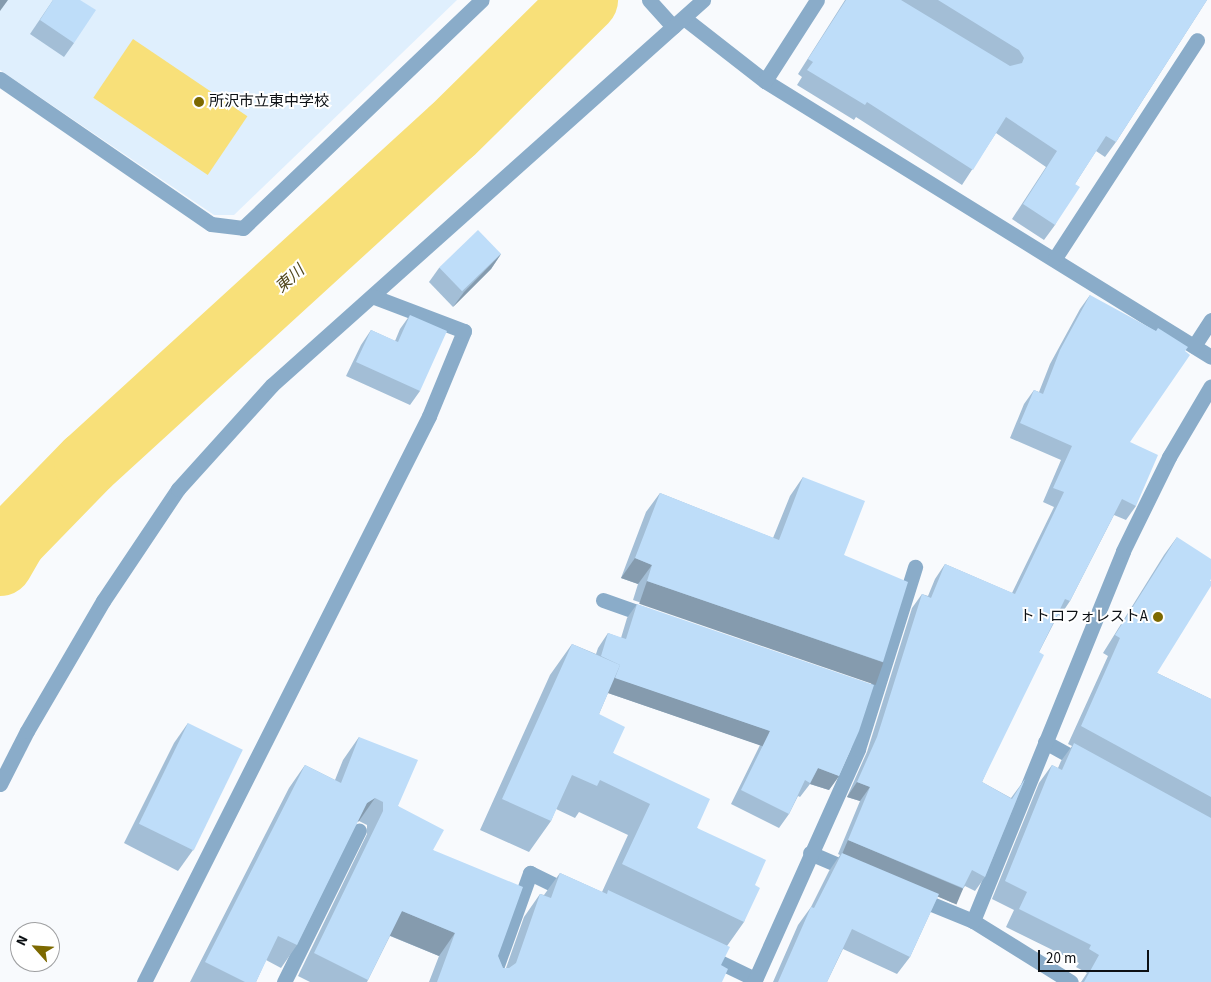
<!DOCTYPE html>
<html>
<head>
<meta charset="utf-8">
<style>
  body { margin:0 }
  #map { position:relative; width:1211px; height:982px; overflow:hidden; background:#f8fafd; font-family:"Source Sans 3","Noto Sans JP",sans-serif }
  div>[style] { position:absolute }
  .built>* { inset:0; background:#dfeffd }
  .water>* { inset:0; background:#f8e079; transform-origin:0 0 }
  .river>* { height:66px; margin:-33px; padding:0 33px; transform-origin:33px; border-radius:33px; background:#f8e079 }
  .minor>* { height:15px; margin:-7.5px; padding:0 7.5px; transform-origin:7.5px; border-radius:7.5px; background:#8aacc9 }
  .wall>* { inset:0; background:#a3bed6 }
  .shaded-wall>* { inset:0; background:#859bae; transform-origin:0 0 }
  .building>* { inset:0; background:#beddf9; transform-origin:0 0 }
  .dots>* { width:14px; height:14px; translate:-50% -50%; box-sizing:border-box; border:2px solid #fff; border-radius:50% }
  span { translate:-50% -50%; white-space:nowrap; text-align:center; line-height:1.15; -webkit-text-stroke:4px #fff; paint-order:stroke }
  .poi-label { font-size:15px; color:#0c1014 }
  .left { translate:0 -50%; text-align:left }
  .right { translate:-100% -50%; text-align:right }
  .water-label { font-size:16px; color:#52481e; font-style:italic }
  .north { position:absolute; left:10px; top:922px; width:50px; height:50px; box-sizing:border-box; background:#fff; border:1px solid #9e9fa1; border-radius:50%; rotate:296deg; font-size:14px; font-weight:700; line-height:20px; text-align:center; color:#0c1014 }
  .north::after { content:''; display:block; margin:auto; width:18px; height:22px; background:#7d6900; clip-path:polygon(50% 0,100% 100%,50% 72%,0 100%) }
  .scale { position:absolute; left:1038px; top:950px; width:111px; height:22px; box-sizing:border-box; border:2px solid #0c1014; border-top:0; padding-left:6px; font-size:15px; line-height:18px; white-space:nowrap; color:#0c1014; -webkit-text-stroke:4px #fff; paint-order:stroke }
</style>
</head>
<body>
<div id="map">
  <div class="built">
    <div style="clip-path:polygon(0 0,457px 0,234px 215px,214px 215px,0 70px)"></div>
  </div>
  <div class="water">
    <div style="left:133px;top:39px;width:138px;height:71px;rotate:34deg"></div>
  </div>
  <div class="river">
    <div style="left:0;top:563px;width:28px;rotate:-60deg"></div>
    <div style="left:14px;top:539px;width:105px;rotate:-45.8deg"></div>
    <div style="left:87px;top:464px;width:494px;rotate:-42.4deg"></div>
    <div style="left:452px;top:131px;width:187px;rotate:-44.6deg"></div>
  </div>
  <div class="minor">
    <div style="left:649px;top:0;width:36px;rotate:48deg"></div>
    <div style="left:684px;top:18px;width:103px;rotate:37.9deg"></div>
    <div style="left:765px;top:81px;width:524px;rotate:31.75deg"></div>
    <div style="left:0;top:79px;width:256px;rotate:34.5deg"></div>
    <div style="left:211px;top:224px;width:32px;rotate:7deg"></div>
    <div style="left:243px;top:228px;width:330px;rotate:-43.7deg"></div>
    <div style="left:765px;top:81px;width:96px;rotate:-57.3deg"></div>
    <div style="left:1055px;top:258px;width:260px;rotate:-56.9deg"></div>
    <div style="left:1194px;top:346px;width:31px;rotate:-57deg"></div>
    <div style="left:603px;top:600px;width:51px;rotate:19.5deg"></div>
    <div style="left:1045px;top:742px;width:43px;rotate:28.9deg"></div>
    <div style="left:0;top:784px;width:59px;rotate:-63deg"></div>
    <div style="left:27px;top:731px;width:151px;rotate:-59.7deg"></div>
    <div style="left:103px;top:601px;width:135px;rotate:-56.2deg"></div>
    <div style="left:178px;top:489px;width:140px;rotate:-47.9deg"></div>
    <div style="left:272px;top:385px;width:578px;rotate:-41.77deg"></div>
    <div style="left:810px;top:853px;width:46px;rotate:23.2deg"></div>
    <div style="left:917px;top:898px;width:61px;rotate:22.3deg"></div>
    <div style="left:973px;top:921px;width:115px;rotate:31.9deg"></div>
    <div style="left:973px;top:921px;width:399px;rotate:-67.9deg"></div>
    <div style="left:1123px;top:551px;width:105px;rotate:-63.9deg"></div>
    <div style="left:1169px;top:457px;width:82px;rotate:-59.4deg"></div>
    <div style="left:703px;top:954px;width:58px;rotate:25.7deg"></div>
    <div style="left:144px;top:982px;width:634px;rotate:-63.27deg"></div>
    <div style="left:429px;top:416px;width:92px;rotate:-67.6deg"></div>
    <div style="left:464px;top:331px;width:98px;rotate:-159.2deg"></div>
    <div style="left:284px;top:982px;width:169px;rotate:-63.7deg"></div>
    <div style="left:491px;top:982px;width:116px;rotate:-70.3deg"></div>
    <div style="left:530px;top:873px;width:46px;rotate:26deg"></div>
    <div style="left:754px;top:982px;width:255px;rotate:-65.9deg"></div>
    <div style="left:858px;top:749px;width:191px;rotate:-72.6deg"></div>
  </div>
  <div class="wall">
    <div style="clip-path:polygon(53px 0,74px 43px,64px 57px,30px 34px)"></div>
    <div style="clip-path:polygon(845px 0,1207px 0,1116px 142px,1105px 157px,1096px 151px,1075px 184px,1055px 225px,1044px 240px,1012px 219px,1046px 167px,996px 133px,962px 185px,856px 117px,854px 120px,797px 85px,802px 77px,798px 74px)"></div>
    <div style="clip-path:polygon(501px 254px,491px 269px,453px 307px,429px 282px,439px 268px)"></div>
    <div style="clip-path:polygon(1090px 295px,1130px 442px,1136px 506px,1126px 520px,1114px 515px,1070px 601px,1060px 616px,1058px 615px,1039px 652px,982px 782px,1011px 798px,1025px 779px,985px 877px,975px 891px,965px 886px,953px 903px,938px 896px,910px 957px,897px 974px,843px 949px,827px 982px,773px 982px,798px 925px,811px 907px,829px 871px,840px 855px,838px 854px,860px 801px,847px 797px,867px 752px,912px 608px,922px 594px,928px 596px,935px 579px,945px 564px,1012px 593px,1054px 507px,1043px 502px,1061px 460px,1010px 438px,1024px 404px,1034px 390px,1039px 392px,1050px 364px,1080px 309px)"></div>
    <div style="clip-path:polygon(410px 315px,420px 391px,410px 405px,346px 376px,361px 345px,371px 330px,395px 341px,400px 329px)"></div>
    <div style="clip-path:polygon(803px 477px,844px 555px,883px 662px,869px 682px,633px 600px,638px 584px,621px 578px,646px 512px,660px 493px,773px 538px,790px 496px)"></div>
    <div style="clip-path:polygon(1177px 537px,1157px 673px,1211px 699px,1211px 982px,1081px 982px,1087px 973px,1076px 967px,1079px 963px,1006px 927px,1014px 910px,992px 899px,1039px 783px,1052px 765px,1058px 768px,1061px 761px,1072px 746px,1068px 744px,1108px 656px,1103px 653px,1164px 555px)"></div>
    <div style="clip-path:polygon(637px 604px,839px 776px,829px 790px,810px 784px,800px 797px,798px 796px,789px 814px,779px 828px,731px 804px,760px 745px,608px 693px,599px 714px,613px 753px,697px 828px,755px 885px,744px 922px,727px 946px,721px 965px,722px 982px,429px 982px,439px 956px,390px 936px,367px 982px,310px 982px,298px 976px,367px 834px,367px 825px,359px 821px,357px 822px,297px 945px,281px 968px,266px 960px,256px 982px,190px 982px,289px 788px,305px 765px,335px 780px,343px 760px,359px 737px,398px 806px,433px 850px,498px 956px,503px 968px,506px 968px,524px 917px,540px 894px,544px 895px,560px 873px,602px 892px,628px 835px,579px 812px,575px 818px,556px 809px,551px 821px,529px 852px,480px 830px,550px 675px,572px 644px,596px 654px,598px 648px,608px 633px,621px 638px,627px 618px)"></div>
    <div style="clip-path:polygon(188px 723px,193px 850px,178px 871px,124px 843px,174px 743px)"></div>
  </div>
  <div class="shaded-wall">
    <div style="clip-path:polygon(0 0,8px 0,0 11px)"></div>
    <div style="clip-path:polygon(501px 254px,491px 269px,453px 307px,464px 292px)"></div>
    <div style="clip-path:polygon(635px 558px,652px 565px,638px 584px,621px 578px)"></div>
    <div style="left:647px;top:581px;width:250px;height:24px;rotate:19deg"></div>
    <div style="left:596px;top:671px;width:184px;height:17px;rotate:19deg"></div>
    <div style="clip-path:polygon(818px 768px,839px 776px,829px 790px,810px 784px)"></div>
    <div style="clip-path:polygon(857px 782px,870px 787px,860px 801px,847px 797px)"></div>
    <div style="clip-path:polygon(375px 798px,359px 821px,351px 826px,367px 803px)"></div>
    <div style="left:848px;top:840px;width:125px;height:17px;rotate:23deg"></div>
    <div style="clip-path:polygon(402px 911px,455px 933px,439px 956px,386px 934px)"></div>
  </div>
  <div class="building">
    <div style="clip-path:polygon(53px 0,80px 0,96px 10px,74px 43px,40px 20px)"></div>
    <div style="clip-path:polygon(846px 0,901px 0,1010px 66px,1022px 63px,1024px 58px,1019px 50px,938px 0,1207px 0,1116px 142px,1106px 136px,1075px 184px,1080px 187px,1055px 225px,1023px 204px,1057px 151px,1006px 117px,973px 170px,867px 102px,865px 105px,807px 70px,813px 62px,808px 59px)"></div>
    <div style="left:478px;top:230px;width:33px;height:54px;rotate:46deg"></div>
    <div style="clip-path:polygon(1090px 295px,1156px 331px,1158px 328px,1188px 347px,1185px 351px,1190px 355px,1130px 442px,1158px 455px,1136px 506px,1122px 499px,1070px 601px,1065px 599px,1039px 652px,1044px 655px,982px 782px,1012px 799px,1025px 779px,985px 877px,972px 870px,963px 888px,848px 840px,870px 787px,857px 782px,877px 737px,922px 594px,931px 598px,945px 564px,1015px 594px,1064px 492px,1053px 488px,1072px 446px,1020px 423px,1034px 390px,1043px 394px,1060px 350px)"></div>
    <div style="clip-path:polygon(410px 315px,447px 331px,420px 391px,356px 362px,371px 330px,398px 342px)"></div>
    <div style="clip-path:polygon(803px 477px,865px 501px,844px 555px,908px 582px,883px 662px,647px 581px,652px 565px,635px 558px,660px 493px,779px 540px)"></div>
    <div style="clip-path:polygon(1177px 537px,1211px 559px,1211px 579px,1210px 581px,1211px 581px,1211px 586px,1157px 673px,1211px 699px,1211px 797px,1081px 726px,1120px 638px,1115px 635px)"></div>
    <div style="clip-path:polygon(637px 604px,874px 685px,859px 731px,839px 776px,818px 768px,810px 783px,805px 780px,789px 814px,741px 790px,770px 731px,615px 678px,620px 665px,601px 656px,608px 633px,626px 639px)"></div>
    <div style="clip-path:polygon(572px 644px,620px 665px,599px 714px,625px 727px,613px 753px,710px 799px,697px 828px,766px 860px,755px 885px,760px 888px,744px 922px,622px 864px,650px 804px,600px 780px,597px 786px,572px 775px,551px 821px,502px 799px)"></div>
    <div style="left:188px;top:723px;width:61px;height:112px;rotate:26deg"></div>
    <div style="clip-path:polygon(359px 737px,418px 760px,398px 806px,444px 830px,433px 850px,523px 887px,498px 956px,503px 968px,509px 968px,516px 963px,540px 894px,551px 898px,560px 873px,607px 894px,608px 890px,730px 947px,721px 965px,728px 969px,722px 982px,437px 982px,455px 933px,402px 911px,368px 980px,314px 953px,383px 811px,383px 802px,375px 798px,367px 803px,297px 945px,278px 936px,256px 982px,245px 982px,205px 962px,305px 765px,341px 783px)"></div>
    <div style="clip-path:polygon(1074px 743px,1211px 818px,1211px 982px,1084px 982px,1099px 955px,1089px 949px,1091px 945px,1019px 909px,1027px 892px,1005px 881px,1052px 765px,1062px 770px)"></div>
    <div style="clip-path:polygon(842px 853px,939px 894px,910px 957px,852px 929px,827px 982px,778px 982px,811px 907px,814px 908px)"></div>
  </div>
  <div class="dots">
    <div style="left:199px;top:102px;background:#7d6900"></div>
    <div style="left:1158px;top:617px;background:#7d6900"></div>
  </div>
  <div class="poi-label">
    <span class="left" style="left:209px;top:102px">所沢市立東中学校</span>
    <span class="right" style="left:1148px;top:617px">トトロフォレストA</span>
  </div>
  <div class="water-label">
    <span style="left:290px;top:279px;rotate:-42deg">東川</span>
  </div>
  <div class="north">N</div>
  <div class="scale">20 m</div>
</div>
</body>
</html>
